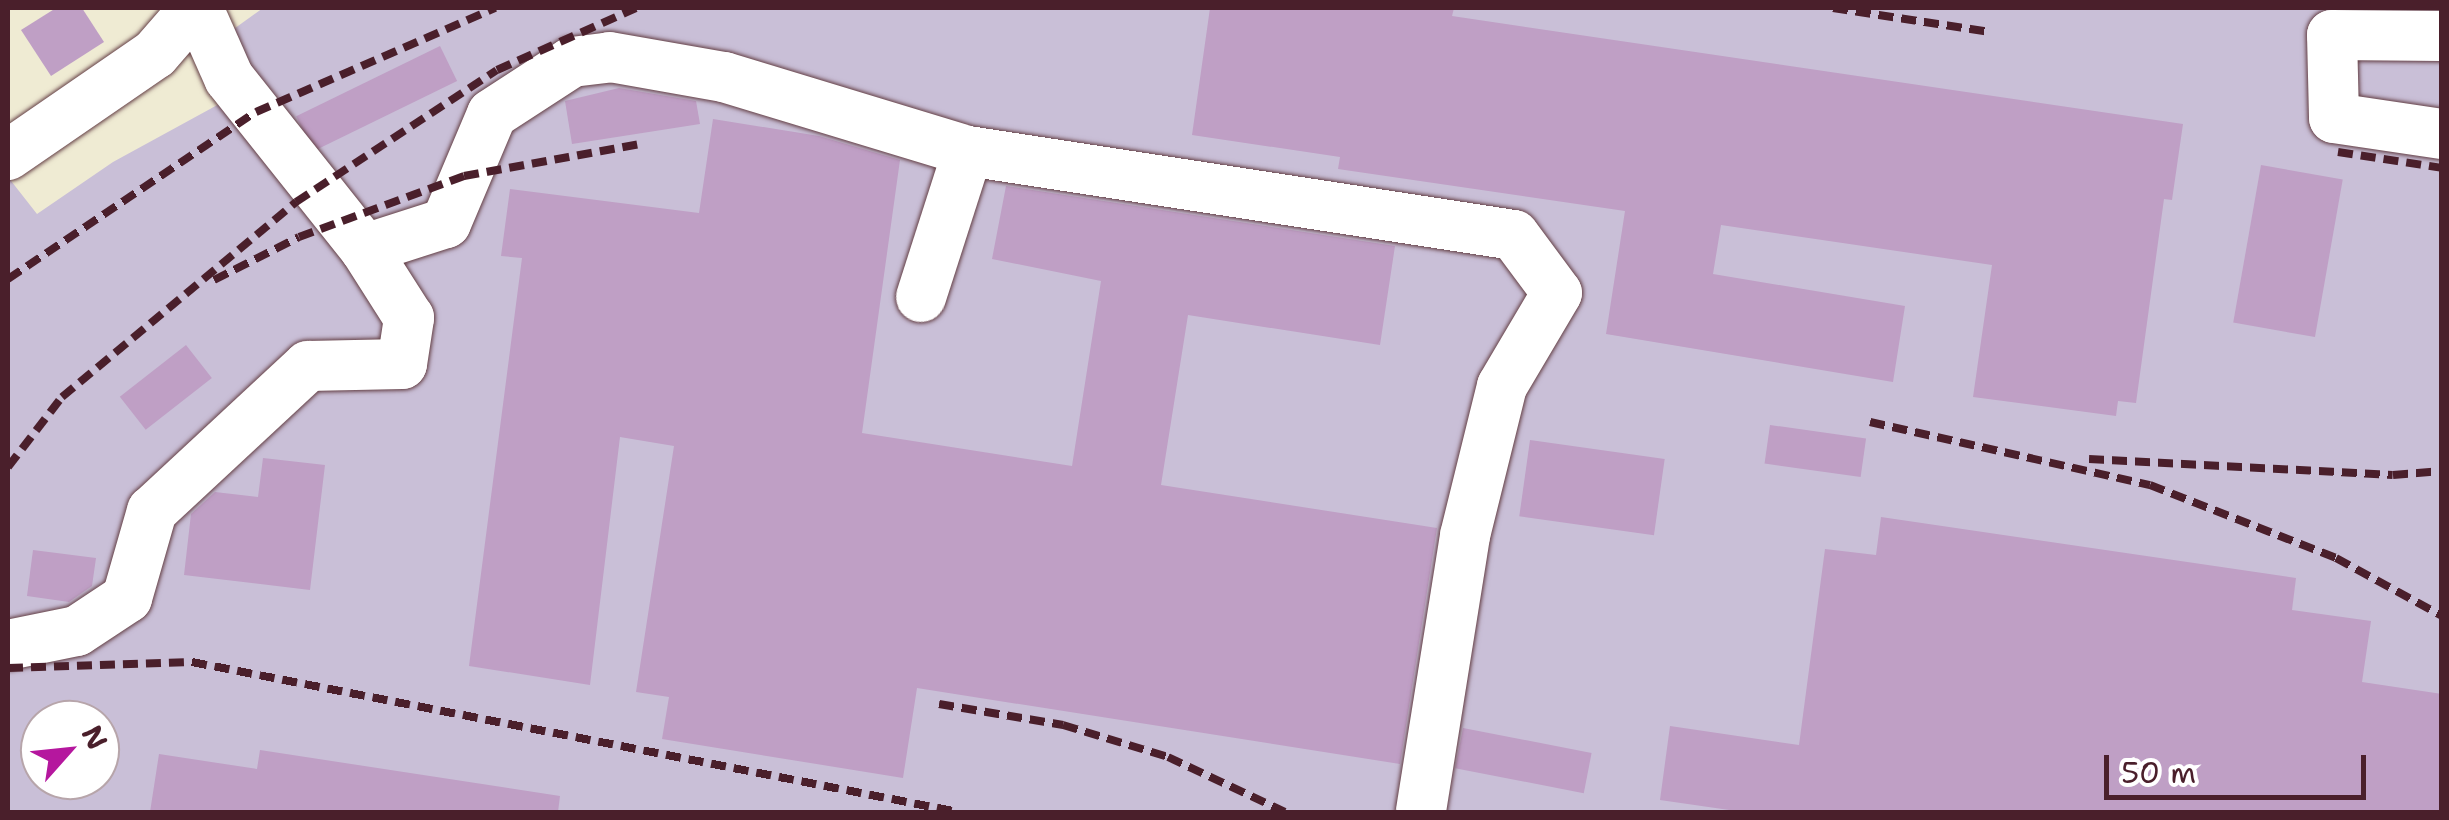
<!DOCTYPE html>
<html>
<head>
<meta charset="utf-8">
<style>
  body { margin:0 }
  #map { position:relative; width:2449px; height:820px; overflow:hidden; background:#efebd3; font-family:"Shantell Sans",sans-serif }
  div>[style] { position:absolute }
  .industrial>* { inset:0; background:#c9bfd7 }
  .building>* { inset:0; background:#bf9fc5; transform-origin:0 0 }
  .roads { filter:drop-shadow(0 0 2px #633e44) drop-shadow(0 0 2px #633e44) }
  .minor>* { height:50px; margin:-25px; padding:0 25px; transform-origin:25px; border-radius:25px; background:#fff }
  .rail>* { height:8px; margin-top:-4px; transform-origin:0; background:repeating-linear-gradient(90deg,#4a1f2b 0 15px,transparent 0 23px) }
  span { translate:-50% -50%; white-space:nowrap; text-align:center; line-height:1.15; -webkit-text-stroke:8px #fff; paint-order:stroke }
  .frame { position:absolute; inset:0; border:10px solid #4a1f2b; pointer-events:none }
  .north { position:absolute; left:20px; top:700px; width:100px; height:100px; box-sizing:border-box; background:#fff; border:2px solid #b7a5aa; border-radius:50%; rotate:63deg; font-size:28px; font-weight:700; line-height:40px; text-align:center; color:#4a1f2b }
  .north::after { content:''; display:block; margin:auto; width:35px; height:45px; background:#b5179e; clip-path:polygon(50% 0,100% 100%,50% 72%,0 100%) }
  .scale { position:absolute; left:2104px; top:755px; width:262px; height:45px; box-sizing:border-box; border:5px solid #4a1f2b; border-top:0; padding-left:12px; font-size:30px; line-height:35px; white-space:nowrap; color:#4a1f2b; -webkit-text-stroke:8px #fff; paint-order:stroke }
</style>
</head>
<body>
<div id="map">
  <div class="industrial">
    <div style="clip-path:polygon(evenodd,263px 8px,2441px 8px,2441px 812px,8px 812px,8px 177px,37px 214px,113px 162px,221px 103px,231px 31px,263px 8px,40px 720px,100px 720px,100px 780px,40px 780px,40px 720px)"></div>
  </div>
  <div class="building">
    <div style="clip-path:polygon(56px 8px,82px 8px,104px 42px,51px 76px,21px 30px)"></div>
    <div style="clip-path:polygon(1210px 8px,1454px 8px,1452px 16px,2183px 124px,2172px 200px,2164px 199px,2136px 403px,2118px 401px,2116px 416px,1973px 397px,1992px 265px,1721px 225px,1713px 274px,1905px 306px,1893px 382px,1606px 334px,1625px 211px,1338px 169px,1340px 157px,1192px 135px)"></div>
    <div style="left:440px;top:46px;width:39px;height:160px;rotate:64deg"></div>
    <div style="clip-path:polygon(619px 88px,696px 101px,700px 124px,572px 144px,565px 101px)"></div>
    <div style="clip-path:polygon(713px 119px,819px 136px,900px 160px,862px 433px,1072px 466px,1101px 281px,992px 259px,1006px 186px,1395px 246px,1380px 345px,1188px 315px,1161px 485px,1437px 528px,1400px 764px,917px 688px,903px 778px,662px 739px,669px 697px,636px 692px,674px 446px,620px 437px,590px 685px,469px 666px,522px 258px,501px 256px,510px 189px,699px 213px)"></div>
    <div style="left:2261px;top:165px;width:83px;height:160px;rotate:10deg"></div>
    <div style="left:186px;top:345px;width:42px;height:84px;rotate:52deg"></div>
    <div style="left:1770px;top:425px;width:97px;height:39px;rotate:8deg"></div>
    <div style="left:1530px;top:440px;width:136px;height:77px;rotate:8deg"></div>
    <div style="clip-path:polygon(263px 458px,325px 465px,310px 590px,184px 575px,191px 514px,215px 492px,258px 497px)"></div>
    <div style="clip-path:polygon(1881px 517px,2296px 578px,2292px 610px,2371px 621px,2362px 682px,2442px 694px,2442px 812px,1743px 812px,1660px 800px,1670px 726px,1799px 745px,1825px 549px,1876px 555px)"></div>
    <div style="clip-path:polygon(33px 550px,96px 558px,92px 586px,69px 602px,27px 596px)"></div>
    <div style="left:1463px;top:728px;width:131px;height:41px;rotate:11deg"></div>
    <div style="clip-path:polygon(260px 750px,560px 796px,558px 812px,150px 812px,159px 754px,257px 769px)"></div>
  </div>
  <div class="roads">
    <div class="minor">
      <div style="left:2442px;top:36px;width:110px;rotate:-179.5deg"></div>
      <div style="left:2332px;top:35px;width:83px;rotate:88.6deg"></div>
      <div style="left:2334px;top:118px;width:109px;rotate:8.4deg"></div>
      <div style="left:8px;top:155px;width:178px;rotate:-34.5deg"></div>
      <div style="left:155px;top:54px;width:61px;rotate:-49deg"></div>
      <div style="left:365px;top:249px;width:85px;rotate:-17.8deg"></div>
      <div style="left:446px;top:223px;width:118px;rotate:-67.1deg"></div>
      <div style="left:492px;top:114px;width:95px;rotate:-33deg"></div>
      <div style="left:572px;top:62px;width:38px;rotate:-7deg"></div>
      <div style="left:610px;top:57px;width:116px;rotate:10deg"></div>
      <div style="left:724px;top:77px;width:255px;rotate:16.9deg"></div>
      <div style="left:968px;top:151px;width:552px;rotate:8.75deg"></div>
      <div style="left:1514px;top:235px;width:72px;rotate:53.4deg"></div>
      <div style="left:1557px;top:293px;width:108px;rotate:120.6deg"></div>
      <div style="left:1502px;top:386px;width:154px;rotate:103.9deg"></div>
      <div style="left:1465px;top:536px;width:279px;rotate:99.1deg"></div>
      <div style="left:921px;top:297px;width:153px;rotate:-72.2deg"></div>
      <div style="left:8px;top:645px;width:70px;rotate:-11.5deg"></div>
      <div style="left:77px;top:631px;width:60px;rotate:-33.4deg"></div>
      <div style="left:127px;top:598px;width:91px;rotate:-74deg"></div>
      <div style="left:152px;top:511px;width:213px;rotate:-42.9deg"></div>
      <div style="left:308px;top:366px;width:94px;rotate:-1.2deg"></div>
      <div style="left:402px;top:364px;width:47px;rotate:-81.3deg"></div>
      <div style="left:409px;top:318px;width:82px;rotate:-122.5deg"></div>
      <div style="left:365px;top:249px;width:218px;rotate:-128.5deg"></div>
      <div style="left:229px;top:78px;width:77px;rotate:-113.9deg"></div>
    </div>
  </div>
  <div class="rail">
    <div style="left:1833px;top:8px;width:159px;rotate:8.7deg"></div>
    <div style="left:2338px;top:152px;width:105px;rotate:8.7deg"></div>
    <div style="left:8px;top:279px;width:299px;rotate:-34deg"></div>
    <div style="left:256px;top:112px;width:261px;rotate:-23.5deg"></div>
    <div style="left:214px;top:280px;width:95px;rotate:-26.8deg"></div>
    <div style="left:299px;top:237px;width:176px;rotate:-20.3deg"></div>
    <div style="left:464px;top:176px;width:179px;rotate:-10.3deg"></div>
    <div style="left:1870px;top:422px;width:287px;rotate:12.7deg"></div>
    <div style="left:2150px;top:485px;width:200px;rotate:21.4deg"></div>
    <div style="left:2336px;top:558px;width:121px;rotate:28.7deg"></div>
    <div style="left:2089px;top:459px;width:304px;rotate:3deg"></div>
    <div style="left:2393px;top:475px;width:49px;rotate:-4.7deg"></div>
    <div style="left:8px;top:467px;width:88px;rotate:-52.4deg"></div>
    <div style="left:62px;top:397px;width:305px;rotate:-39.8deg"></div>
    <div style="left:296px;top:202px;width:240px;rotate:-33.3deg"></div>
    <div style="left:497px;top:70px;width:152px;rotate:-24deg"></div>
    <div style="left:8px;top:668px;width:184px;rotate:-1.9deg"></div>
    <div style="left:192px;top:662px;width:781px;rotate:11.08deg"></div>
    <div style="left:939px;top:704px;width:126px;rotate:9.6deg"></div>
    <div style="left:1063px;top:725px;width:110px;rotate:16.9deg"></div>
    <div style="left:1168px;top:757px;width:129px;rotate:25.2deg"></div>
  </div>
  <div class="frame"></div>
  <div class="north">N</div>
  <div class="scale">50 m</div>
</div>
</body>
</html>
